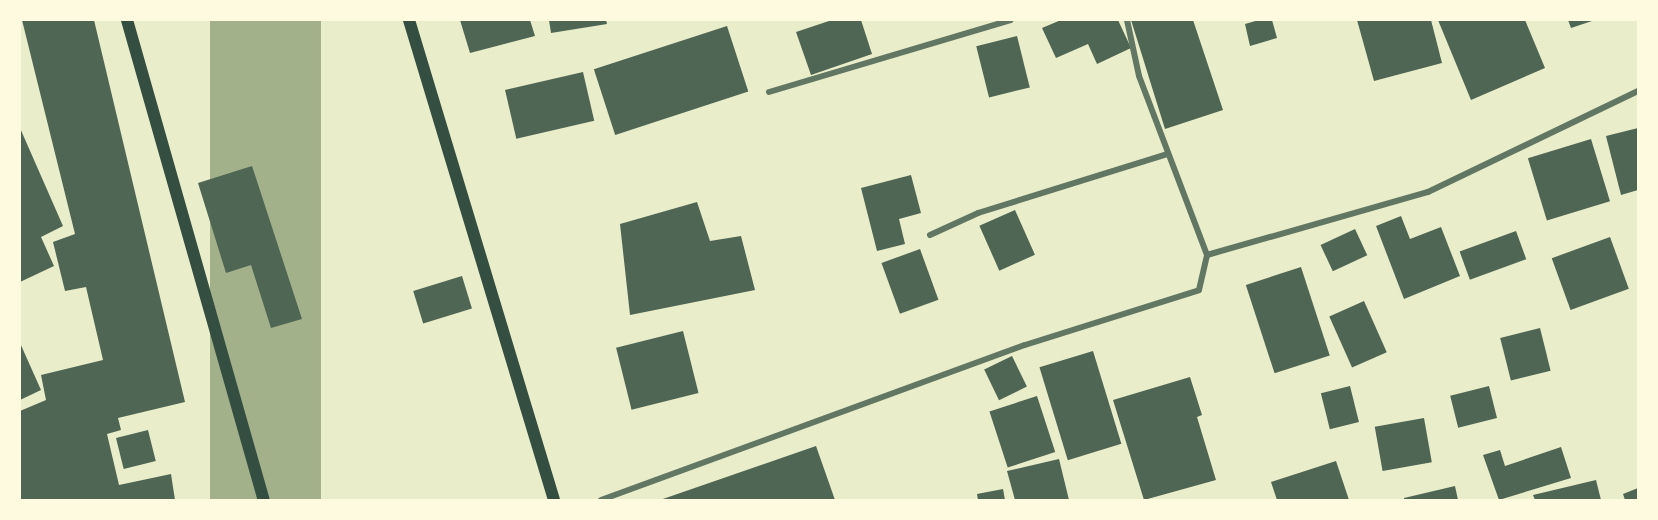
<!DOCTYPE html>
<html>
<head>
<meta charset="utf-8">
<style>
  body { margin:0 }
  #map { position:relative; width:1658px; height:520px; overflow:hidden; background:#e9edc9; font-family:"Crimson Pro",serif }
  div>[style] { position:absolute }
  .water>* { inset:0; background:#a3b18a; transform-origin:0 0 }
  .building>* { inset:0; background:#4f6655; transform-origin:0 0 }
  .minor>* { height:6px; margin:-3px; padding:0 3px; transform-origin:3px; border-radius:3px; background:#617663 }
  .secondary>* { height:12px; margin:-6px; padding:0 6px; transform-origin:6px; border-radius:6px; background:#344e41 }
  span { translate:-50% -50%; white-space:nowrap; text-align:center; line-height:1.15; -webkit-text-stroke:6px #fefae0; paint-order:stroke }
  .frame { position:absolute; inset:0; border:21px solid #fefae0; pointer-events:none }
</style>
</head>
<body>
<div id="map">
  <div class="water">
    <div style="left:210px;top:20px;width:111px;height:499px"></div>
  </div>
  <div class="building">
    <div style="clip-path:polygon(22px 20px,94px 20px,185px 402px,118px 418px,121px 430px,107px 434px,119px 485px,171px 474px,175px 500px,20px 500px,20px 411px,46px 400px,41px 375px,103px 360px,86px 287px,65px 291px,53px 242px,75px 234px)"></div>
    <div style="clip-path:polygon(460px 20px,530px 20px,535px 36px,470px 53px)"></div>
    <div style="clip-path:polygon(549px 20px,606px 20px,607px 24px,551px 33px)"></div>
    <div style="clip-path:polygon(832px 20px,861px 20px,872px 54px,811px 75px,796px 32px)"></div>
    <div style="clip-path:polygon(1061px 20px,1118px 20px,1131px 48px,1097px 64px,1088px 44px,1056px 58px,1042px 28px)"></div>
    <div style="clip-path:polygon(1131px 20px,1193px 20px,1223px 110px,1165px 129px)"></div>
    <div style="clip-path:polygon(1259px 20px,1272px 20px,1277px 38px,1250px 46px,1245px 24px)"></div>
    <div style="clip-path:polygon(1357px 20px,1431px 20px,1442px 63px,1374px 81px)"></div>
    <div style="clip-path:polygon(1438px 20px,1525px 20px,1545px 68px,1471px 100px)"></div>
    <div style="clip-path:polygon(1568px 20px,1595px 20px,1571px 28px)"></div>
    <div style="left:727px;top:26px;width:69px;height:140px;rotate:72deg"></div>
    <div style="left:1017px;top:36px;width:53px;height:42px;rotate:76deg"></div>
    <div style="left:583px;top:72px;width:50px;height:80px;rotate:77deg"></div>
    <div style="clip-path:polygon(20px 128px,63px 226px,41px 237px,54px 266px,20px 282px)"></div>
    <div style="clip-path:polygon(1638px 128px,1638px 190px,1621px 195px,1606px 136px)"></div>
    <div style="left:1591px;top:139px;width:65px;height:66px;rotate:73deg"></div>
    <div style="clip-path:polygon(252px 166px,302px 319px,271px 328px,251px 265px,226px 273px,198px 183px)"></div>
    <div style="clip-path:polygon(911px 175px,921px 213px,899px 219px,905px 244px,877px 251px,861px 188px)"></div>
    <div style="clip-path:polygon(697px 202px,710px 241px,741px 236px,755px 290px,630px 315px,620px 224px)"></div>
    <div style="left:1015px;top:210px;width:49px;height:39px;rotate:66deg"></div>
    <div style="clip-path:polygon(1401px 216px,1410px 239px,1441px 227px,1460px 276px,1404px 299px,1376px 226px)"></div>
    <div style="left:1355px;top:229px;width:29px;height:38px;rotate:65deg"></div>
    <div style="left:1516px;top:231px;width:30px;height:60px;rotate:70deg"></div>
    <div style="left:1610px;top:237px;width:55px;height:62px;rotate:70deg"></div>
    <div style="left:920px;top:249px;width:54px;height:41px;rotate:70deg"></div>
    <div style="left:1301px;top:267px;width:93px;height:58px;rotate:72deg"></div>
    <div style="left:462px;top:276px;width:34px;height:51px;rotate:73deg"></div>
    <div style="left:1364px;top:301px;width:56px;height:38px;rotate:66deg"></div>
    <div style="left:1540px;top:328px;width:44px;height:41px;rotate:76deg"></div>
    <div style="left:683px;top:331px;width:64px;height:69px;rotate:76deg"></div>
    <div style="clip-path:polygon(20px 343px,41px 390px,20px 400px)"></div>
    <div style="left:1093px;top:351px;width:97px;height:56px;rotate:73deg"></div>
    <div style="left:1012px;top:356px;width:34px;height:31px;rotate:64deg"></div>
    <div style="clip-path:polygon(1190px 377px,1202px 415px,1197px 417px,1216px 480px,1144px 500px,1113px 400px)"></div>
    <div style="left:1350px;top:386px;width:37px;height:30px;rotate:76deg"></div>
    <div style="left:1489px;top:386px;width:33px;height:40px;rotate:76deg"></div>
    <div style="left:1037px;top:396px;width:59px;height:50px;rotate:72deg"></div>
    <div style="left:1424px;top:418px;width:45px;height:50px;rotate:80deg"></div>
    <div style="left:148px;top:430px;width:32px;height:33px;rotate:76deg"></div>
    <div style="clip-path:polygon(816px 446px,835px 500px,660px 500px)"></div>
    <div style="clip-path:polygon(1561px 447px,1571px 478px,1499px 500px,1483px 455px,1500px 450px,1505px 466px)"></div>
    <div style="clip-path:polygon(1059px 459px,1069px 500px,1015px 500px,1007px 471px)"></div>
    <div style="clip-path:polygon(1336px 461px,1349px 500px,1277px 500px,1271px 482px)"></div>
    <div style="clip-path:polygon(1596px 480px,1601px 500px,1535px 500px,1533px 495px)"></div>
    <div style="clip-path:polygon(1455px 486px,1458px 500px,1404px 500px,1404px 498px)"></div>
    <div style="clip-path:polygon(1638px 488px,1638px 500px,1625px 500px,1623px 494px)"></div>
    <div style="clip-path:polygon(1003px 489px,1005px 500px,978px 500px,977px 494px)"></div>
  </div>
  <div class="minor">
    <div style="left:1127px;top:20px;width:57px;rotate:77.9deg"></div>
    <div style="left:1139px;top:76px;width:191px;rotate:69.2deg"></div>
    <div style="left:769px;top:92px;width:252px;rotate:-16.6deg"></div>
    <div style="left:930px;top:235px;width:53px;rotate:-24.6deg"></div>
    <div style="left:978px;top:213px;width:198px;rotate:-17.3deg"></div>
    <div style="left:601px;top:500px;width:451px;rotate:-20.1deg"></div>
    <div style="left:1025px;top:345px;width:182px;rotate:-17.5deg"></div>
    <div style="left:1199px;top:290px;width:36px;rotate:-77deg"></div>
    <div style="left:1207px;top:255px;width:230px;rotate:-15.9deg"></div>
    <div style="left:1428px;top:192px;width:233px;rotate:-25.7deg"></div>
  </div>
  <div class="secondary">
    <div style="left:127px;top:20px;width:499px;rotate:74.1deg"></div>
    <div style="left:409px;top:20px;width:501px;rotate:73.19deg"></div>
  </div>
  <div class="frame"></div>
</div>
</body>
</html>
